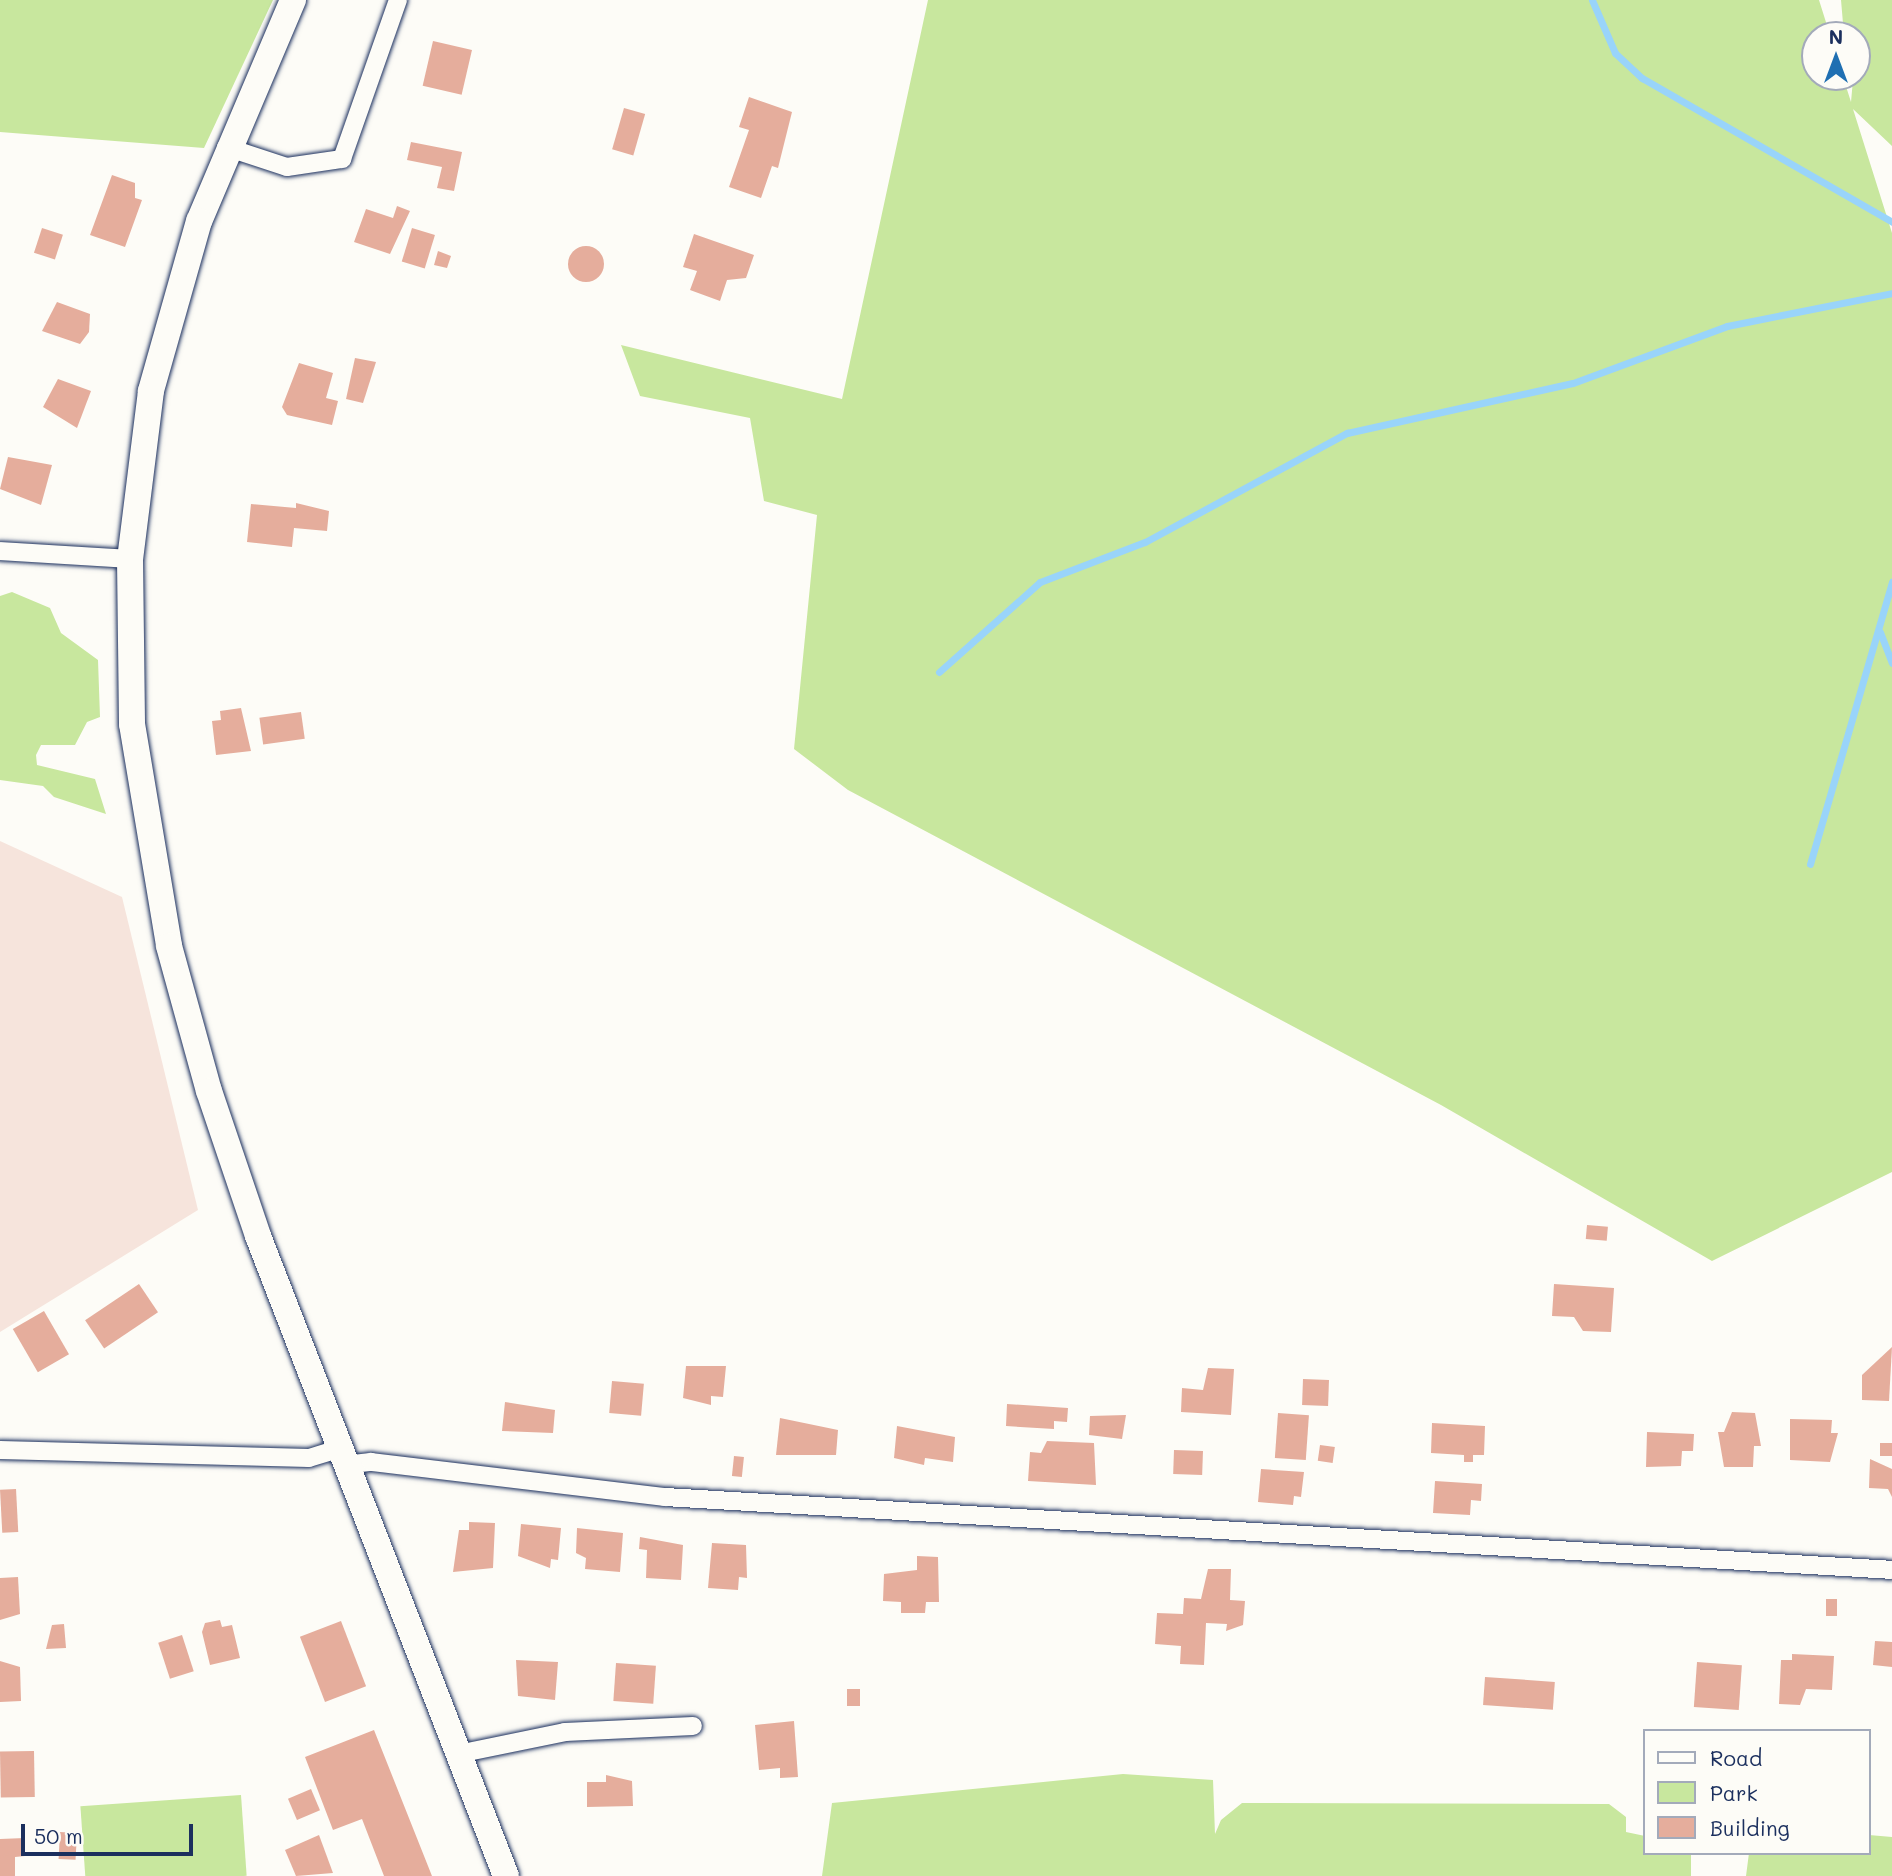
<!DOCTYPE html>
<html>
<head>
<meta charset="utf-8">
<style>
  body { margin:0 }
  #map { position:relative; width:1892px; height:1876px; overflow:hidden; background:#fdfcf7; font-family:Mali,sans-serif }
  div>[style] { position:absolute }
  .built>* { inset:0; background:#f6e4dc }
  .green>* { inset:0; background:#c8e79e; transform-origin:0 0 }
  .stream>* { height:7px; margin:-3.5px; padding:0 3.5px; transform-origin:3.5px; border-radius:3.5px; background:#99d4fa }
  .building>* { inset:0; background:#e5ad9c; transform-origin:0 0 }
  .round { border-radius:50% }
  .roads { filter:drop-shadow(0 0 2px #1b2f5e) drop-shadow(0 0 2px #1b2f5e) }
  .street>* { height:18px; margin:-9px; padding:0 9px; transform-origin:9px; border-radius:9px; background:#fdfcf7 }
  .secondary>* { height:26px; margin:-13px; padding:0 13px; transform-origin:13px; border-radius:13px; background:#fdfcf7 }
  span { translate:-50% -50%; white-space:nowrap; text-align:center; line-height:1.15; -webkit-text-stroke:5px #fdfcf7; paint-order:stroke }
  .legend { position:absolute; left:1643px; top:1729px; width:228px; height:126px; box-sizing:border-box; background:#fdfcf7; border:2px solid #a3aaba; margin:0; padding:9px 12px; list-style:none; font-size:21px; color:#1b2f5e }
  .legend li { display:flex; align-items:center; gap:14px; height:35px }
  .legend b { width:35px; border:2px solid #a3aaba }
  .north { position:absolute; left:1801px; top:21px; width:70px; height:70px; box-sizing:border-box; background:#fdfcf7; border:2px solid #a3aaba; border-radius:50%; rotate:0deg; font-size:19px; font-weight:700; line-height:28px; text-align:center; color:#1b2f5e }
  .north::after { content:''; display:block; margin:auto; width:24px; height:32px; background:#1f6fb2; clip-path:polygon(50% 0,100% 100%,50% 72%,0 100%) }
  .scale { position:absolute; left:21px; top:1824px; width:172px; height:32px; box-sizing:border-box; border:4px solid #1b2f5e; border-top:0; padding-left:9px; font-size:21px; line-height:24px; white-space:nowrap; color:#1b2f5e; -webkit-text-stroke:5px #fdfcf7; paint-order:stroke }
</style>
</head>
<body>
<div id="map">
  <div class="built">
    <div style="clip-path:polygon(0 841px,122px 897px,198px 1210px,0 1332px)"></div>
  </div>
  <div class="green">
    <div style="clip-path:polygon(0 0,273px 0,204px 148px,0 132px)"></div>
    <div style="clip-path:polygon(928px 0,1819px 0,1830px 35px,1815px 35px,1815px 77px,1843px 77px,1851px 102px,1857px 35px,1844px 35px,1841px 0,1892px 0,1892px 146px,1853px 109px,1892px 233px,1892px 1172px,1712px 1261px,1441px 1105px,848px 790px,794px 749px,817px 515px,764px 501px,750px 418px,640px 396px,621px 345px,842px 399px)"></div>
    <div style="clip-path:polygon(12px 592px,50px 608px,61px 633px,98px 660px,100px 717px,87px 722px,75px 745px,41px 745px,36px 755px,37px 765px,95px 779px,106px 814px,54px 797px,43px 786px,0 780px,0 596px)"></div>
    <div style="clip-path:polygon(1123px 1774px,1213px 1780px,1215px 1834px,1221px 1820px,1242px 1803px,1609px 1804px,1626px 1817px,1626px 1832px,1645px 1836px,1645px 1853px,1691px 1853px,1691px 1876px,822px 1876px,832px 1803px)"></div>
    <div style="left:241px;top:1795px;width:81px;height:161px;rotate:86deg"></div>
    <div style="clip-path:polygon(1869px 1835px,1892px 1837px,1892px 1876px,1746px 1876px,1749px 1853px,1869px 1853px)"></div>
  </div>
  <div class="stream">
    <div style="left:1592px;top:0;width:58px;rotate:66.5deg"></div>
    <div style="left:1615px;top:53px;width:37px;rotate:43deg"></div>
    <div style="left:1642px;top:78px;width:289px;rotate:29.9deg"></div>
    <div style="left:1880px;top:632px;width:33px;rotate:69deg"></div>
    <div style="left:939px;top:672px;width:135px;rotate:-41.7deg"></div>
    <div style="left:1040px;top:582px;width:112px;rotate:-20.9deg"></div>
    <div style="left:1145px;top:542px;width:230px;rotate:-28.4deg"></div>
    <div style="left:1347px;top:433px;width:231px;rotate:-12.5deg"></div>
    <div style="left:1573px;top:383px;width:164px;rotate:-20.3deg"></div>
    <div style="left:1727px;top:326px;width:168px;rotate:-11.3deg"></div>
    <div style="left:1810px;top:864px;width:294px;rotate:-73.8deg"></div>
  </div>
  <div class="building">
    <div style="left:433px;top:41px;width:40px;height:46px;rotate:13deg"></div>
    <div style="clip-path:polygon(749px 97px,792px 112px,778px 168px,772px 166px,761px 198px,729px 187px,749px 130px,739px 127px)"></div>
    <div style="left:624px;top:108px;width:22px;height:43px;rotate:16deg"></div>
    <div style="clip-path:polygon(411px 142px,462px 152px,454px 191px,437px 188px,442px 167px,407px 160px)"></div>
    <div style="clip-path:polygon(112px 175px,135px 183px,135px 198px,142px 200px,125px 247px,90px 235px)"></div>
    <div style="clip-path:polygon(397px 206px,410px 211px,390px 254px,354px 242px,366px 209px,393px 218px)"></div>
    <div style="left:42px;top:228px;width:22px;height:26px;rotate:18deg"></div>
    <div style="left:412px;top:228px;width:24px;height:35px;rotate:17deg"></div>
    <div style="clip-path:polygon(694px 234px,754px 255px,746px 278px,727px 280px,720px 301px,690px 290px,697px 271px,683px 267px)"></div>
    <div class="round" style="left:568px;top:246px;width:36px;height:36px"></div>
    <div style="clip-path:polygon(438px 251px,451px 256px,447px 268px,434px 265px)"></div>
    <div style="clip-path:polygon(57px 302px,90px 314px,89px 332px,80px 344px,42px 331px)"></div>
    <div style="clip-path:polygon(355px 358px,376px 362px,363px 403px,346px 399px)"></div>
    <div style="clip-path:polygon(299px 363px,333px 373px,326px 398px,338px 401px,332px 425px,287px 415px,282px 407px)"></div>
    <div style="clip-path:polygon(58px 379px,91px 391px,77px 428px,43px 407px)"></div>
    <div style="clip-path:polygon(8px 457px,52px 465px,41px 505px,0 489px)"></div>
    <div style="clip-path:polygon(296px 503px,329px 511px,327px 531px,294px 528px,292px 547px,247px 542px,251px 504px,296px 508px)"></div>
    <div style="clip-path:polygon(241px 708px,251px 751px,216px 755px,212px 721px,221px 720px,220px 711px)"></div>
    <div style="left:301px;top:712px;width:27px;height:42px;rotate:82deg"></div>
    <div style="left:1587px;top:1225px;width:21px;height:14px;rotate:5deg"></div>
    <div style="left:139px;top:1284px;width:34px;height:65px;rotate:56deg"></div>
    <div style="clip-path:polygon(1554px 1284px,1614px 1288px,1611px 1332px,1583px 1331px,1574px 1317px,1552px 1316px)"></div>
    <div style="left:44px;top:1311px;width:50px;height:36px;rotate:60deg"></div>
    <div style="clip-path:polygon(1892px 1347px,1889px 1401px,1862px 1400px,1862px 1375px)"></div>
    <div style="clip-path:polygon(686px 1366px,726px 1366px,723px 1397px,711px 1396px,711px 1405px,683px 1398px)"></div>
    <div style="clip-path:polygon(1208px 1368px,1234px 1369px,1231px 1415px,1181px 1412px,1182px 1388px,1203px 1390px)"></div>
    <div style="left:1303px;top:1379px;width:26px;height:26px;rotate:2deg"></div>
    <div style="left:612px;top:1381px;width:32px;height:32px;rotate:5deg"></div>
    <div style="clip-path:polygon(505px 1402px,555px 1410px,553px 1433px,502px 1431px)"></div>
    <div style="clip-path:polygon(1007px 1404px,1068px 1408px,1067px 1422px,1054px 1421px,1054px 1429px,1006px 1426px)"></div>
    <div style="clip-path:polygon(1732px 1412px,1755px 1413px,1761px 1446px,1754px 1446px,1753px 1467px,1724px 1467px,1718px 1432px,1724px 1432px)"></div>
    <div style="left:1278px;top:1413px;width:31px;height:45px;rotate:4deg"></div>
    <div style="clip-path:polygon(1126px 1415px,1122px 1439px,1089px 1435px,1090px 1416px)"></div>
    <div style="clip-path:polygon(780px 1418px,838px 1430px,836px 1455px,776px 1455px)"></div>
    <div style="clip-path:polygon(1790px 1419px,1832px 1420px,1831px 1433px,1838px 1433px,1830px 1462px,1790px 1460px)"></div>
    <div style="clip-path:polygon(1432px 1423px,1485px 1426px,1484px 1455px,1473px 1455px,1473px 1462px,1464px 1462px,1464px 1455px,1431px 1453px)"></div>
    <div style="clip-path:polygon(897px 1426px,955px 1437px,953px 1462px,925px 1458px,924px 1465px,894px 1458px)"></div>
    <div style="clip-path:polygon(1647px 1432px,1694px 1434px,1693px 1451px,1682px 1451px,1681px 1466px,1646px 1467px)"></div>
    <div style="clip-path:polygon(1047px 1441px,1094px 1443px,1096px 1485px,1028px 1481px,1030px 1452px,1041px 1453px)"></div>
    <div style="left:1880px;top:1443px;width:12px;height:13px"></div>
    <div style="left:1320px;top:1445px;width:15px;height:16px;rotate:8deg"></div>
    <div style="left:1174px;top:1450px;width:29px;height:24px;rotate:2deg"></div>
    <div style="left:734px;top:1456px;width:10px;height:20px;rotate:6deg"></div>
    <div style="clip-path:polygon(1870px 1459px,1892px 1469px,1892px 1497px,1888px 1489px,1869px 1488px)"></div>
    <div style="clip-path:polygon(1261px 1469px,1304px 1472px,1301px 1497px,1294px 1496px,1293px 1505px,1258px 1502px)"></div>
    <div style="clip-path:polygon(1435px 1481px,1482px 1484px,1481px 1501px,1471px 1500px,1470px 1515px,1433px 1513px)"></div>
    <div style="left:16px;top:1489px;width:43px;height:16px;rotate:87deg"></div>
    <div style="clip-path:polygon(469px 1522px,495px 1523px,493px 1568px,453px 1572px,459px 1530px,469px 1530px)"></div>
    <div style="clip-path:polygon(521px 1524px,561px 1528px,558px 1560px,551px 1559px,550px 1568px,518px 1556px)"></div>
    <div style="clip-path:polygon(577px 1528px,623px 1533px,620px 1572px,585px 1569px,586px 1558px,576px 1553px)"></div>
    <div style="clip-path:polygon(640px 1537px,683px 1545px,681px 1580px,646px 1578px,647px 1550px,639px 1549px)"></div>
    <div style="clip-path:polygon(712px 1543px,746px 1545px,747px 1578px,739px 1577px,738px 1590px,708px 1588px)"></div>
    <div style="clip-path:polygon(917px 1556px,938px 1557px,939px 1602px,926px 1602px,925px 1613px,901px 1613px,901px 1602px,883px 1601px,884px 1574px,917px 1570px)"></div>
    <div style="clip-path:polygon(1208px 1569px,1231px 1569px,1230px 1600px,1245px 1601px,1243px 1625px,1226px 1631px,1227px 1624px,1206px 1623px,1204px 1665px,1180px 1664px,1181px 1646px,1155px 1644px,1157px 1613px,1183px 1614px,1184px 1598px,1201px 1599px)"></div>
    <div style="clip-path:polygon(18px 1577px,20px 1614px,0 1620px,0 1578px)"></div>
    <div style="left:1826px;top:1599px;width:11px;height:17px"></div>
    <div style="clip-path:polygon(220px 1620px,222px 1627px,232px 1625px,240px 1658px,210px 1665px,202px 1632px,205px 1623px)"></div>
    <div style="left:341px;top:1621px;width:70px;height:44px;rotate:69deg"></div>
    <div style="clip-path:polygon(64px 1624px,66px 1648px,46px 1649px,52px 1625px)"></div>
    <div style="left:182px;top:1635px;width:38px;height:25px;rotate:72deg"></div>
    <div style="clip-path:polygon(1875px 1641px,1892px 1642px,1892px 1667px,1873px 1665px)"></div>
    <div style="clip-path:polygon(1792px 1654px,1834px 1656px,1832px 1690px,1806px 1689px,1800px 1705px,1779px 1704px,1781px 1660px,1792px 1660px)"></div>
    <div style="clip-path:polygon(516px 1660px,558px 1662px,555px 1700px,518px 1696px)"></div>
    <div style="clip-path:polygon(0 1661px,20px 1667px,21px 1701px,0 1702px)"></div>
    <div style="left:1697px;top:1662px;width:45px;height:45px;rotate:4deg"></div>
    <div style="left:616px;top:1663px;width:40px;height:38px;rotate:4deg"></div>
    <div style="left:1485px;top:1677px;width:70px;height:28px;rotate:4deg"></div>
    <div style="left:847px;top:1689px;width:13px;height:17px"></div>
    <div style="clip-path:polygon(794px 1721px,798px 1777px,780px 1778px,780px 1768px,759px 1770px,755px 1725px)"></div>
    <div style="clip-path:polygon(374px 1730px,432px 1876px,384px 1876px,362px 1819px,333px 1830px,305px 1757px)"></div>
    <div style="left:34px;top:1751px;width:46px;height:34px;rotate:89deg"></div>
    <div style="clip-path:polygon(606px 1775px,632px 1781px,633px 1806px,587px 1807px,587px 1782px,606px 1782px)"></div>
    <div style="left:311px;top:1789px;width:23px;height:25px;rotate:67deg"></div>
    <div style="left:60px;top:1832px;width:17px;height:27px;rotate:3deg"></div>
    <div style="clip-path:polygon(319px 1835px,333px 1873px,296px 1876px,285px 1850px)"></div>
    <div style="clip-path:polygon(25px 1838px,25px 1856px,15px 1857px,15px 1876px,0 1876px,0 1839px)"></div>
  </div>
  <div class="roads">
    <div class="street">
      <div style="left:226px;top:147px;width:64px;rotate:18.2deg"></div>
      <div style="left:287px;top:167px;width:56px;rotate:-8.3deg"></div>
      <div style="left:342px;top:159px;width:169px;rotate:-70.6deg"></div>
      <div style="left:0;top:551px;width:130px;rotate:3.5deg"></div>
      <div style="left:0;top:1450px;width:309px;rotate:1.5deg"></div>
      <div style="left:309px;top:1458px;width:31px;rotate:-17deg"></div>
      <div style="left:345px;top:1465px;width:26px;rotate:-7deg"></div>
      <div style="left:371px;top:1462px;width:296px;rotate:6.8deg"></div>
      <div style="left:665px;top:1497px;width:1229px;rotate:3.4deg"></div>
      <div style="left:458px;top:1754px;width:109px;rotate:-11.6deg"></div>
      <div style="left:565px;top:1732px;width:128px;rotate:-2.7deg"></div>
    </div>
    <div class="secondary">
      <div style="left:293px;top:0;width:240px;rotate:113deg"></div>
      <div style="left:199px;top:221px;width:177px;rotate:105.8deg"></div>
      <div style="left:151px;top:391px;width:169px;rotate:97.1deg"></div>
      <div style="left:130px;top:559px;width:165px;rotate:89.3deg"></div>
      <div style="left:132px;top:724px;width:225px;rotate:80.5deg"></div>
      <div style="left:169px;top:946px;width:150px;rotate:74.6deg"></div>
      <div style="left:209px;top:1091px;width:153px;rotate:71.3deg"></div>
      <div style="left:258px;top:1236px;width:686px;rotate:68.82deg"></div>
    </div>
  </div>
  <ul class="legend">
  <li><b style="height:9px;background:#fdfcf7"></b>Road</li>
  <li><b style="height:19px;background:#c8e79e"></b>Park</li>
  <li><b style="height:19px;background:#e5ad9c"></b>Building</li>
  </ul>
  <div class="north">N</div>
  <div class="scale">50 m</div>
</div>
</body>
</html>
